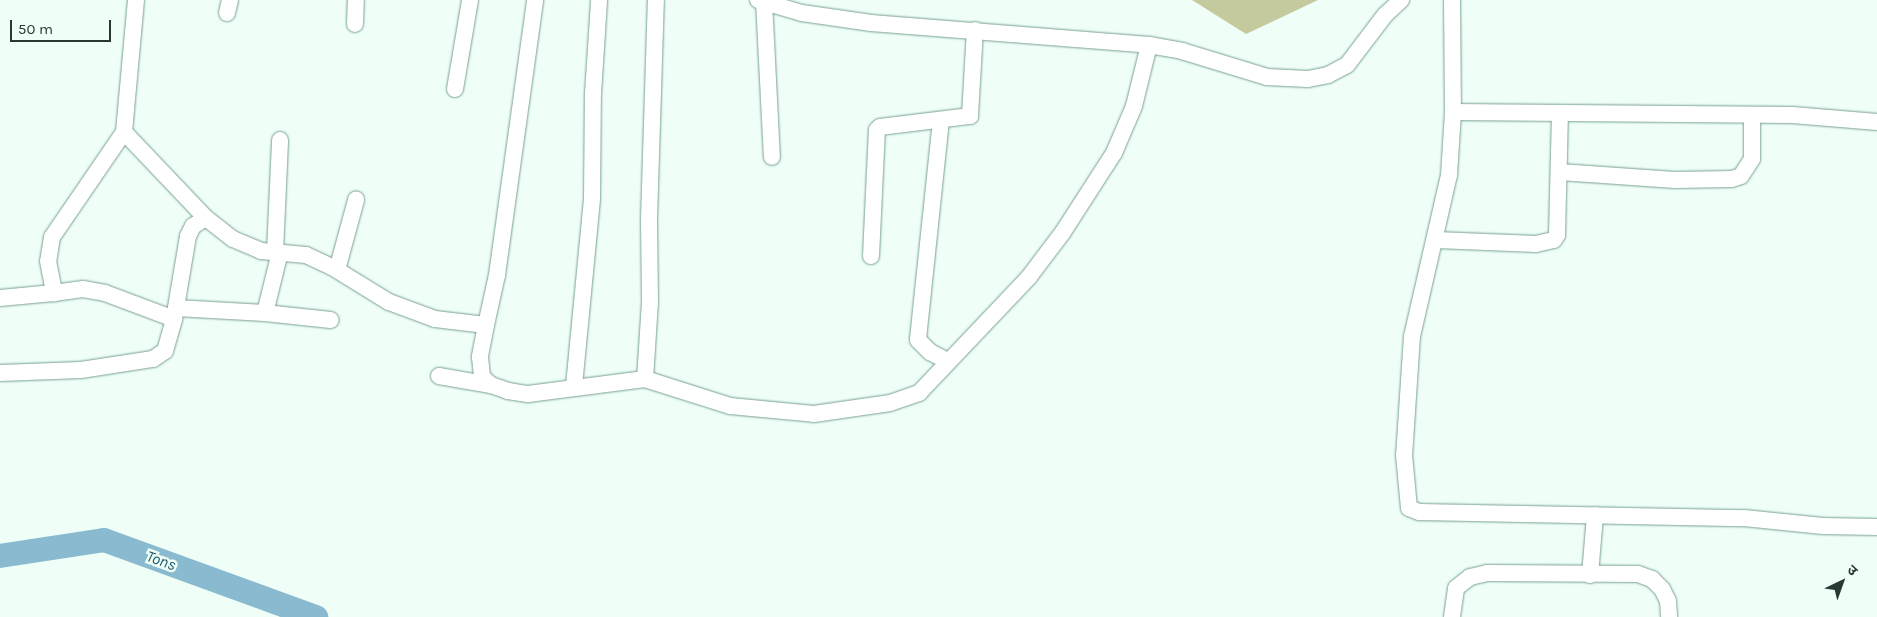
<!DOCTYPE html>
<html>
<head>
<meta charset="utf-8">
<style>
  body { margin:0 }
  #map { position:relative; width:1877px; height:617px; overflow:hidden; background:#effff8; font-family:Karla,"Noto Sans Devanagari",sans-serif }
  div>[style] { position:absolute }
  .forest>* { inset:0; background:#c4c99e }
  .river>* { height:24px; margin:-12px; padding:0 12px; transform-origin:12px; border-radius:12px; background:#8abacf }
  .roads { filter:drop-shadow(0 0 1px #79a091) drop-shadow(0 0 1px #79a091) }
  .minor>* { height:16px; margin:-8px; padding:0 8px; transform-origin:8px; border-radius:8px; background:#fff }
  span { translate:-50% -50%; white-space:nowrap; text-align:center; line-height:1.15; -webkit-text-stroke:5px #effff8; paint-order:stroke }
  .water-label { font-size:16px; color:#19576d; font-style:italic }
  .north { position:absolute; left:1817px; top:557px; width:50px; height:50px; -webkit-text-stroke:4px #effff8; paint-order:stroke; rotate:42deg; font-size:14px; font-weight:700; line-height:20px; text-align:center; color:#283832 }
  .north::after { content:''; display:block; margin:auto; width:18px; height:22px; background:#283832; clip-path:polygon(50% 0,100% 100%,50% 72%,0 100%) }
  .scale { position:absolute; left:10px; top:20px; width:101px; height:22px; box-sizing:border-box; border:2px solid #283832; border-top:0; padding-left:6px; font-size:15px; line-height:18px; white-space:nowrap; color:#283832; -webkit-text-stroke:4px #effff8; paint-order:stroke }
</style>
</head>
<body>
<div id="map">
  <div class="forest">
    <div style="clip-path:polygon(1192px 0,1318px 0,1246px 34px)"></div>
  </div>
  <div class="river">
    <div style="left:0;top:556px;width:105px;rotate:-8.7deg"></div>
    <div style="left:104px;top:540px;width:226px;rotate:20deg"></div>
  </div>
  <div class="roads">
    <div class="minor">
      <div style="left:136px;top:0;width:133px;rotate:95.2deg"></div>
      <div style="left:124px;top:132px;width:119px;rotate:46.4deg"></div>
      <div style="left:206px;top:218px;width:34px;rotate:38deg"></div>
      <div style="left:233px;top:239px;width:30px;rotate:23deg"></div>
      <div style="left:261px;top:251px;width:45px;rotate:5.1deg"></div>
      <div style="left:306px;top:255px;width:29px;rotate:25deg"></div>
      <div style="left:332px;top:267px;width:67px;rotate:31.6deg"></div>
      <div style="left:389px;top:302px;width:49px;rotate:20.3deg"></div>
      <div style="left:435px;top:319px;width:51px;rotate:6.7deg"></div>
      <div style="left:486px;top:325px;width:33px;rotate:101deg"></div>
      <div style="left:480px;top:357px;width:20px;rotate:84deg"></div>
      <div style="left:482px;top:377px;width:12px;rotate:42deg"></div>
      <div style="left:491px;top:385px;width:18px;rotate:19deg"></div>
      <div style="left:508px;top:391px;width:20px;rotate:9deg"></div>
      <div style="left:528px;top:394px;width:118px;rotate:-7.3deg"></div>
      <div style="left:645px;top:379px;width:89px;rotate:17.6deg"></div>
      <div style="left:730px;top:406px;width:84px;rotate:5.4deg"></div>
      <div style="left:814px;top:414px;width:77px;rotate:-8.2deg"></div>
      <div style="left:890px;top:403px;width:31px;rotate:-19deg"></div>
      <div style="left:919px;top:393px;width:160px;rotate:-46.5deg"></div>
      <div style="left:1029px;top:277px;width:56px;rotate:-52.9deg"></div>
      <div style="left:1063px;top:232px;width:94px;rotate:-57.2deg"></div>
      <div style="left:1114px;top:153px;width:51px;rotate:-66.9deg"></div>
      <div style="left:1134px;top:106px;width:63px;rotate:-76.2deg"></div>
      <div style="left:758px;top:0;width:46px;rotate:16.5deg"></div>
      <div style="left:802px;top:13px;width:70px;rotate:8.2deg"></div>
      <div style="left:871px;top:23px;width:279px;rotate:4.5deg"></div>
      <div style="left:1149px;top:45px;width:34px;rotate:10deg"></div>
      <div style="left:1182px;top:51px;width:89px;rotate:17deg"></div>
      <div style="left:1267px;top:77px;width:41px;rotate:2.8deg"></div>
      <div style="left:1308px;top:79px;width:20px;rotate:-11deg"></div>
      <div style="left:1328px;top:75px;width:21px;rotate:-28deg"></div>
      <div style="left:1347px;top:65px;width:63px;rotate:-52.8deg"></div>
      <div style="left:1385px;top:15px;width:22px;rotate:-43deg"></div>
      <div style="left:1452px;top:0;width:112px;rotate:89.5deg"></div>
      <div style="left:764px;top:1px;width:156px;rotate:87.1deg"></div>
      <div style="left:227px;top:13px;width:13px;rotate:-77deg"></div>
      <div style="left:355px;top:24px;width:24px;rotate:-88deg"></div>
      <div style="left:455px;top:89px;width:90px;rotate:-80.4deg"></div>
      <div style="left:941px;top:120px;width:221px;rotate:96deg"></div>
      <div style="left:918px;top:340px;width:17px;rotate:45deg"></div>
      <div style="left:930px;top:352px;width:20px;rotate:27deg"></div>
      <div style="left:1877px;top:122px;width:85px;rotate:-175.3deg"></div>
      <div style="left:1792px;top:115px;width:339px;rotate:-179.5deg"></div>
      <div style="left:1453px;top:112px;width:63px;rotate:93.6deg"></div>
      <div style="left:1449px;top:175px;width:165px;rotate:102.9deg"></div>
      <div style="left:1412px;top:336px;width:119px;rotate:93.8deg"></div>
      <div style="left:1404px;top:455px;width:53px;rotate:84.6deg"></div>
      <div style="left:1409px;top:508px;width:11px;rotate:22deg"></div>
      <div style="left:1419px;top:512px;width:325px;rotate:1.1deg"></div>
      <div style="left:1744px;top:518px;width:79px;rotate:5.8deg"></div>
      <div style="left:1823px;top:526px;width:54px;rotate:1.1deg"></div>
      <div style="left:124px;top:132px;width:127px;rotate:124.4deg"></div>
      <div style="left:52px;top:237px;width:24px;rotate:99deg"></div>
      <div style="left:48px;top:261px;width:33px;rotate:79deg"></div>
      <div style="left:54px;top:293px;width:29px;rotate:-8deg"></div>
      <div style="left:83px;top:289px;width:22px;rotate:10deg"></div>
      <div style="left:105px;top:293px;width:74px;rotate:20.6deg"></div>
      <div style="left:1560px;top:172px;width:115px;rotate:4deg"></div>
      <div style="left:1675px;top:180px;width:57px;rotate:-1deg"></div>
      <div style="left:1732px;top:179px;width:9px;rotate:-18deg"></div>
      <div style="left:1741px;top:176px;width:20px;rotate:-57deg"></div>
      <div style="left:1752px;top:159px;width:44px;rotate:-90deg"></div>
      <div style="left:1436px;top:240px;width:100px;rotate:2.3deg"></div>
      <div style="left:1536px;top:244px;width:18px;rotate:-13deg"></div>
      <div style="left:1554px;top:240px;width:6px;rotate:-59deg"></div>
      <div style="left:1557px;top:235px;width:121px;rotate:-88.6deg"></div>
      <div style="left:275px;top:252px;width:112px;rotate:-87.4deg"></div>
      <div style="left:871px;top:256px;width:126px;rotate:-87.3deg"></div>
      <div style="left:877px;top:130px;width:4px;rotate:-45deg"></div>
      <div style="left:880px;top:127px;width:91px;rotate:-7deg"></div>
      <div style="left:970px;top:116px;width:86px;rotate:-86.7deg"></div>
      <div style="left:337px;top:270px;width:73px;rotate:-74.8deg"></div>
      <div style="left:0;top:298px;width:54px;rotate:-5.3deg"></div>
      <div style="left:176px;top:308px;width:89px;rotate:3.2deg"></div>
      <div style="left:265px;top:313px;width:63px;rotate:-76.2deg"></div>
      <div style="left:265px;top:313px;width:66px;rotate:6.1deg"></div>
      <div style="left:486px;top:325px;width:51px;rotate:-77.6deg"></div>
      <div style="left:497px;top:275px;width:278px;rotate:-82.1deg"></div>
      <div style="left:0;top:373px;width:81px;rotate:-2.1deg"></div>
      <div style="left:81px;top:370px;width:73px;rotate:-8.7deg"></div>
      <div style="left:153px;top:359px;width:14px;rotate:-34deg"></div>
      <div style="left:165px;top:351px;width:33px;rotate:-74deg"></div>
      <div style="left:174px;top:319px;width:84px;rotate:-80.4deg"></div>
      <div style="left:188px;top:236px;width:11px;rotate:-63deg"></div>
      <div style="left:193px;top:226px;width:15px;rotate:-32deg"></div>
      <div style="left:439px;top:376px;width:53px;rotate:9.8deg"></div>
      <div style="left:645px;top:379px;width:77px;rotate:-86.3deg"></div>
      <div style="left:650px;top:302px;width:83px;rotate:-90.7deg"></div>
      <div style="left:649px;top:219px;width:219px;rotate:-88.2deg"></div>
      <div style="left:574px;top:386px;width:188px;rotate:-84.5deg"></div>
      <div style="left:592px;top:199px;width:105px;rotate:-89.5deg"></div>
      <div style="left:593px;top:94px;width:94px;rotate:-86.3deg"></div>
      <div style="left:1590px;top:575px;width:60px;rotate:-85.2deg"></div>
      <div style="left:1452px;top:617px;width:29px;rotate:-82deg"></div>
      <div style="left:1456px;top:588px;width:18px;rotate:-38deg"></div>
      <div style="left:1470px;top:577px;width:17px;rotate:-13deg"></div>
      <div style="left:1487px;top:573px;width:151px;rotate:0.4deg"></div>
      <div style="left:1638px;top:574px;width:15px;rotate:20deg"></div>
      <div style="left:1652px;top:579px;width:14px;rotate:45deg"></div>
      <div style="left:1662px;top:589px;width:13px;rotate:63deg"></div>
      <div style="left:1668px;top:601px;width:16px;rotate:86deg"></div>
    </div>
  </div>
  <div class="water-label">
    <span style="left:161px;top:561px;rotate:20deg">Tons</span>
  </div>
  <div class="north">उ</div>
  <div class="scale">50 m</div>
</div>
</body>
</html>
